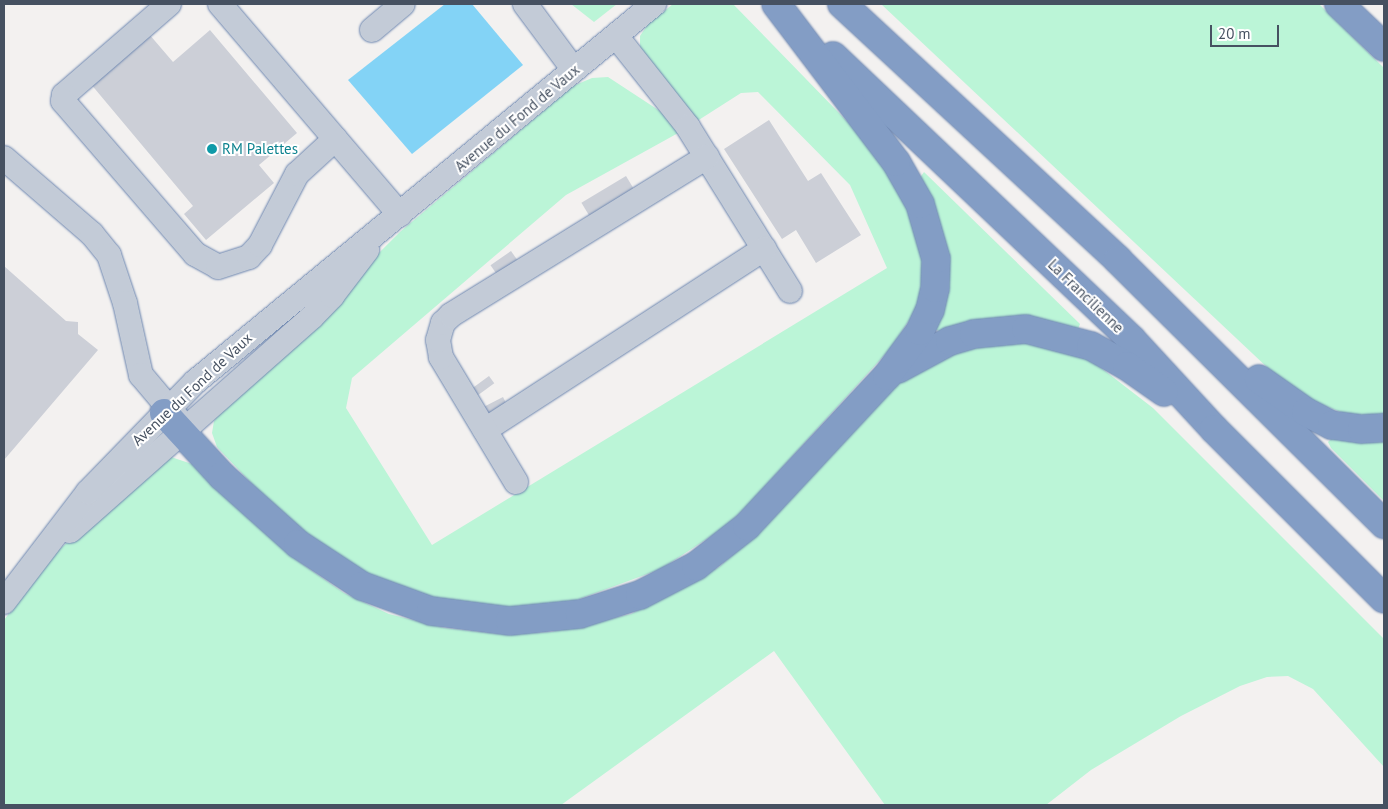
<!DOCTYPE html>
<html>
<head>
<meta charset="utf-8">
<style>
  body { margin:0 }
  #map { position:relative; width:1388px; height:809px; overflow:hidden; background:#f3f1f0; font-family:"PT Sans",sans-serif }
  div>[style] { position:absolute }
  .green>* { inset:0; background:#bbf5d7 }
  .water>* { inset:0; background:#83d3f6 }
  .building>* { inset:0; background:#cccfd7; transform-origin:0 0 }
  .roads { filter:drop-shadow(0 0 1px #6e87b0) drop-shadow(0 0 1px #6e87b0) }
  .minor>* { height:24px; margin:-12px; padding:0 12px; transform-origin:12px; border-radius:12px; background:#c3cbd7 }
  .highway>* { height:28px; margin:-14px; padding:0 14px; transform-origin:14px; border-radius:14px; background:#839dc5 }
  .dots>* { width:14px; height:14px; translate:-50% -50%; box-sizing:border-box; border:2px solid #fff; border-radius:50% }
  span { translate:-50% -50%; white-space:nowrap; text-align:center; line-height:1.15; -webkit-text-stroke:4px #fff; paint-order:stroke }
  .street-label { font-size:15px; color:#465161 }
  .culture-label { font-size:15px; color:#0d838f }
  .left { translate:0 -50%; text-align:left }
  .frame { position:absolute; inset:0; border:5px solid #465161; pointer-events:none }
  .scale { position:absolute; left:1210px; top:25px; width:69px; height:22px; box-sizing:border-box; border:2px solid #465161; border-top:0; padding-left:6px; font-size:15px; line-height:18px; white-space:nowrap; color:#465161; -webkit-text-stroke:4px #fff; paint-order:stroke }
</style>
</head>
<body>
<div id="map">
  <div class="green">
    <div style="clip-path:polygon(571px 4px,617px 4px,594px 22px)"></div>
    <div style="clip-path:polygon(673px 4px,733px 4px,875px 150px,906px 195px,923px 262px,923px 289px,918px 307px,890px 349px,748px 505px,725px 527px,661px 569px,571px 602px,504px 608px,417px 595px,379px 582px,308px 537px,279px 512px,217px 447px,212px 433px,214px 421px,222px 409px,401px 231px,573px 86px,592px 78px,608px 77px,666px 115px,680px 132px,566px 195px,352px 378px,346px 408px,432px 545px,887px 268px,850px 185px,758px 92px,741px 93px,694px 123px,640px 56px,640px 36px,648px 24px)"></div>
    <div style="clip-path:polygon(881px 4px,1319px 4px,1384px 68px,1384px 416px,1346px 414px,1312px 401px,1270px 370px)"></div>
    <div style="clip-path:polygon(924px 172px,1080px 324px,1078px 329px,940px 332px,934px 328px,919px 179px)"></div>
    <div style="clip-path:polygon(1024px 341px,1058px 345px,1096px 364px,1153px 408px,1384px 639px,1384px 767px,1313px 689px,1288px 676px,1267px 677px,1240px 686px,1181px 716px,1091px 770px,1046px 805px,885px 805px,774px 651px,561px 805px,4px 805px,4px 620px,53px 555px,100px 513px,171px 457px,195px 465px,298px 561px,344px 593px,389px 614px,445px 628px,500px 634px,551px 632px,631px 614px,719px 567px,771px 520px,900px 378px,967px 348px)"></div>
    <div style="clip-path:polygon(1332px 438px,1384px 441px,1384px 501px,1331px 448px,1328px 442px)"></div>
  </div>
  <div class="water">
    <div style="clip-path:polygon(445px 4px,472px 4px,523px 65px,412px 154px,348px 80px)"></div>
  </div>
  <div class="building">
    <div style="clip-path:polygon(210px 30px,297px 133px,259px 165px,274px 183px,206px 240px,184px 214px,193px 206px,90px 83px,149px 34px,173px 62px)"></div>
    <div style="clip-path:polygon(769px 120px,808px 181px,821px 173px,861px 235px,816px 263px,796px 230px,782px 239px,724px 149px)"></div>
    <div style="left:626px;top:176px;width:17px;height:52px;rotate:59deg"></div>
    <div style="left:511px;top:251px;width:12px;height:25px;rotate:55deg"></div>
    <div style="clip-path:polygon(4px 266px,66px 321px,78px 322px,78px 334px,98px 350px,4px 460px)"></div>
    <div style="left:489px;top:376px;width:9px;height:22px;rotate:54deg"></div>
    <div style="left:503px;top:397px;width:9px;height:23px;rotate:63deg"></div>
  </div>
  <div class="roads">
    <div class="minor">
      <div style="left:169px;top:4px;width:139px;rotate:139.1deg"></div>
      <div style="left:64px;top:95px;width:6px;rotate:99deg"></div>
      <div style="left:63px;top:101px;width:202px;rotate:49.2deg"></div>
      <div style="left:195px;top:254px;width:26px;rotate:29deg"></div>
      <div style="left:218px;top:267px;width:33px;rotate:-18deg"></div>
      <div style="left:249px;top:257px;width:16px;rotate:-47deg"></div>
      <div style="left:260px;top:245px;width:80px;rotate:-62.5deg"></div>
      <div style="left:297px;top:174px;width:52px;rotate:-42.6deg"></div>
      <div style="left:220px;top:4px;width:277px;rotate:49.5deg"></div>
      <div style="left:525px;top:4px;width:82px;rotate:53.4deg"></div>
      <div style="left:372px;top:30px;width:40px;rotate:-40deg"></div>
      <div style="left:616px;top:36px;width:116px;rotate:51.6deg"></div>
      <div style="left:688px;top:127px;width:193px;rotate:58.1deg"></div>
      <div style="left:4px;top:158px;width:116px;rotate:40.8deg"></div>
      <div style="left:92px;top:234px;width:27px;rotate:51deg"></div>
      <div style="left:109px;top:255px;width:51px;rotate:71.6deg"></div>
      <div style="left:125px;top:303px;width:74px;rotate:77.5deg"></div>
      <div style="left:141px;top:375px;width:57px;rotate:49.9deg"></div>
      <div style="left:485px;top:430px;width:333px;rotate:-33deg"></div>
      <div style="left:516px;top:482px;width:146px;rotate:-121deg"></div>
      <div style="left:441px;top:357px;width:17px;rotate:-100deg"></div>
      <div style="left:438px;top:340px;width:18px;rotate:-74deg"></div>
      <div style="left:443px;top:323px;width:11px;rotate:-45deg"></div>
      <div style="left:451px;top:315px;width:301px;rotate:-31.7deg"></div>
      <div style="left:70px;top:531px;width:323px;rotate:-41.5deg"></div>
      <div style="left:312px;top:317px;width:29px;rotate:-46deg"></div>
      <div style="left:332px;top:296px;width:58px;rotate:-52.7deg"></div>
      <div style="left:4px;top:602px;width:138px;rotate:-52.6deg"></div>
      <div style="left:88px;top:492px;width:153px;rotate:-45.8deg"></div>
      <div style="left:195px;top:382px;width:595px;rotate:-39.47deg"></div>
    </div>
    <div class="highway">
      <div style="left:842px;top:4px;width:376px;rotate:42.8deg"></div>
      <div style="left:1118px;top:260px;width:375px;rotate:44.8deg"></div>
      <div style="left:1339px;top:4px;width:62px;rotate:43.7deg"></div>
      <div style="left:833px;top:56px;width:412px;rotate:43.5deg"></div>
      <div style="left:1132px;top:340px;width:121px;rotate:47.3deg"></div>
      <div style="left:1214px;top:429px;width:240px;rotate:45deg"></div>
      <div style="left:898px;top:369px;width:59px;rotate:-28.3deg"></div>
      <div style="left:950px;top:341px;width:25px;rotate:-16deg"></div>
      <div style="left:974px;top:334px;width:52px;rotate:-5.5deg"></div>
      <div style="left:1026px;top:329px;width:67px;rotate:14.7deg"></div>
      <div style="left:1091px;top:346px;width:41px;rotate:29.1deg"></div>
      <div style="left:1127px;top:366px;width:45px;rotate:35.1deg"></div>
      <div style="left:1259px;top:379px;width:57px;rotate:35.1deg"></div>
      <div style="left:1306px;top:412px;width:29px;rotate:27deg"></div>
      <div style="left:1332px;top:425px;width:30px;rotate:8deg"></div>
      <div style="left:1362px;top:429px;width:22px;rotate:-3deg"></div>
      <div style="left:164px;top:413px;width:86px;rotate:47.4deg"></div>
      <div style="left:222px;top:476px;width:102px;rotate:41.8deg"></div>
      <div style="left:298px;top:544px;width:77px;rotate:33.3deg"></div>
      <div style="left:362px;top:586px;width:73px;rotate:19.9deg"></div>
      <div style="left:431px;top:611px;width:80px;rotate:7.2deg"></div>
      <div style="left:510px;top:621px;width:70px;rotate:-5.7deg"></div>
      <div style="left:580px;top:614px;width:63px;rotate:-17.6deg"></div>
      <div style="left:640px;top:595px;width:63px;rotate:-27.4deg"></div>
      <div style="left:696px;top:566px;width:65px;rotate:-38.1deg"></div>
      <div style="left:747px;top:526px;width:205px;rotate:-47deg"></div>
      <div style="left:887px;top:376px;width:56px;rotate:-53.7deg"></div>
      <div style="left:920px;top:331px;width:23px;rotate:-65deg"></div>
      <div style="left:930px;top:310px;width:23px;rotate:-77deg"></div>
      <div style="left:935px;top:288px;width:29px;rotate:-88deg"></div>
      <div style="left:936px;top:259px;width:57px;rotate:-106.2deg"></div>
      <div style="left:920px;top:204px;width:48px;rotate:-119.7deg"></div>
      <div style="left:896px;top:162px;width:198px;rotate:-127.2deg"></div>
    </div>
  </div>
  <div class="dots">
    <div style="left:212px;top:149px;background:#0f9aa8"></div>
  </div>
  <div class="street-label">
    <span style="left:517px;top:118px;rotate:-40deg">Avenue du Fond de Vaux</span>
    <span style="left:1086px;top:296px;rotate:44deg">La Francilienne</span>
    <span style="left:192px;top:389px;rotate:-43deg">Avenue du Fond de Vaux</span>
  </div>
  <div class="culture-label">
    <span class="left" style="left:222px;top:149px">RM Palettes</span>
  </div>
  <div class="frame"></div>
  <div class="scale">20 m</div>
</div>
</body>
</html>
